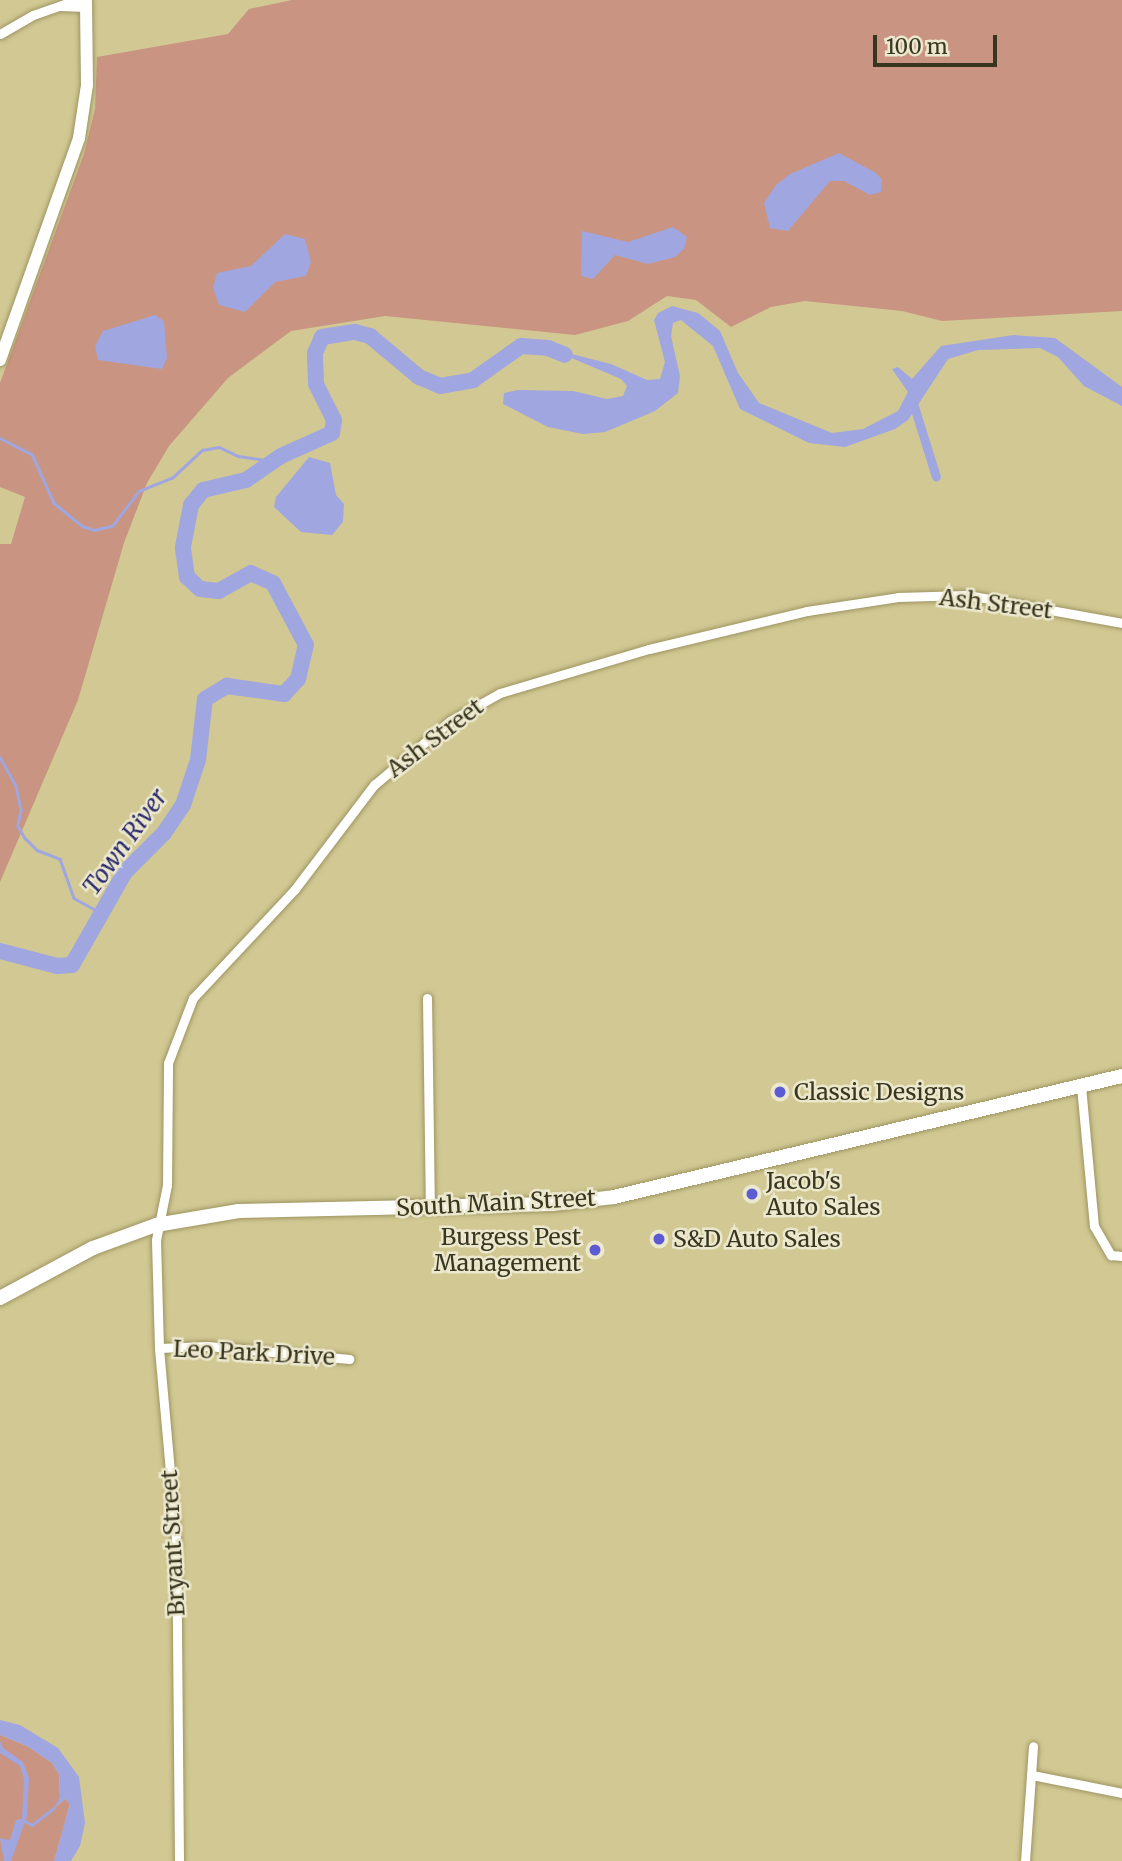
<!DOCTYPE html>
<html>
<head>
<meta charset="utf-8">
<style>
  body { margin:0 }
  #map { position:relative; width:1122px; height:1861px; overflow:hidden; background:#d1c893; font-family:Merriweather,serif }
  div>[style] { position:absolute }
  .green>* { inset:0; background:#ca9482 }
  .water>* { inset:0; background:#a0a6e0 }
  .stream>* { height:2.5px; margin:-1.25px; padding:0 1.25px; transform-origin:1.25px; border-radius:1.25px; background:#a0a6e0 }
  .canal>* { height:9px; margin:-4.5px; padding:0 4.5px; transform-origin:4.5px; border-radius:4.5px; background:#a0a6e0 }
  .river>* { height:16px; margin:-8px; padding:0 8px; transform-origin:8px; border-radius:8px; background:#a0a6e0 }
  .roads { filter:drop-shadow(0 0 2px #9e9562) drop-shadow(0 0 2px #9e9562) }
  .minor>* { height:9px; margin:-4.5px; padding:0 4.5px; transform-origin:4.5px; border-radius:4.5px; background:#fff }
  .secondary>* { height:12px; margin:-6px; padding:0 6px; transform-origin:6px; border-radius:6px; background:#fff }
  .primary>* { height:14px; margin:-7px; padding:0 7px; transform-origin:7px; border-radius:7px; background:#fff }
  .dots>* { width:19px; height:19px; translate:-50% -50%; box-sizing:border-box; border:4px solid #ece8ce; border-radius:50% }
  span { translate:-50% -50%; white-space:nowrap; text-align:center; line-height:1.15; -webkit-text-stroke:5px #ece8ce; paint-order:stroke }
  .street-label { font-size:23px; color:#393620 }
  .poi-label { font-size:23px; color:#393620 }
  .left { translate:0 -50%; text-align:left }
  .right { translate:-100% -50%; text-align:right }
  .water-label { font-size:24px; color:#2b2a6d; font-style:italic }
  .scale { position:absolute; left:873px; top:35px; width:124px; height:32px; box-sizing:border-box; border:4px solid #393620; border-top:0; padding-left:9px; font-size:21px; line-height:24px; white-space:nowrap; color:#393620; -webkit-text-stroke:5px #ece8ce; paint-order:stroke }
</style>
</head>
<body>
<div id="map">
  <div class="green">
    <div style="clip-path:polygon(292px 0,1122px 0,1122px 311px,942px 321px,902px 311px,805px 301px,771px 307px,731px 327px,696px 300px,667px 296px,628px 321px,575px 335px,385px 316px,291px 331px,228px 378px,169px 446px,147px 483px,124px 543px,78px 700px,0 882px,0 544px,11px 544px,25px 497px,0 487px,0 383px,84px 154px,95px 109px,97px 57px,228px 34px,249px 9px)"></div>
    <div style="clip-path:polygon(0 1735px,27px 1746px,52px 1763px,59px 1774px,60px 1797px,56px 1807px,65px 1799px,70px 1804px,54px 1861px,0 1861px)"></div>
  </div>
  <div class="water">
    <div style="clip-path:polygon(839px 153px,876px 173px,882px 180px,881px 192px,870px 195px,844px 181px,830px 181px,788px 231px,770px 228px,764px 203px,776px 185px,790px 174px)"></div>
    <div style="clip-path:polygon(673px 227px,687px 237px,684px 249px,675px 257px,648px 264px,615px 255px,593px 279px,581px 276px,582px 231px,628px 242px)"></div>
    <div style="clip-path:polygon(285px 234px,305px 239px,311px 262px,306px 276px,275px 282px,245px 312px,219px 305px,213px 288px,217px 273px,251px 266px)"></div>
    <div style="clip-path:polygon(672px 306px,698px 313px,720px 331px,738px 373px,759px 403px,832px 433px,863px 429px,898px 411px,908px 392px,892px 369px,898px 367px,912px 379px,941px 346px,1014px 335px,1055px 338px,1122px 387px,1122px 406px,1084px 386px,1058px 357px,1040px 348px,978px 350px,948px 359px,908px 420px,895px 429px,845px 447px,809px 443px,740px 409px,713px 346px,681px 320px,673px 323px,671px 336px,680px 376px,678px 393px,655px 411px,605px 432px,583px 434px,548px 427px,503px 404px,504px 393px,518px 390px,573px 391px,607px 399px,623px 396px,627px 386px,621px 379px,548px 348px,611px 364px,647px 380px,660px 379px,665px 362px,654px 320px,658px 313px)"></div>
    <div style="clip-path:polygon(155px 315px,164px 321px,167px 358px,162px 369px,98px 360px,95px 346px,103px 331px)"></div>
    <div style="clip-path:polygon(309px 457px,330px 463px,336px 495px,344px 504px,343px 522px,332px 535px,301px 532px,274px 507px,276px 497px)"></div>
    <div style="clip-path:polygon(0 1720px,20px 1725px,58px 1748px,79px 1777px,85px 1823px,80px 1846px,71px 1861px,54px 1861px,70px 1804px,65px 1799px,53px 1809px,60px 1797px,59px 1774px,52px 1763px,27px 1746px,0 1735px)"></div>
    <div style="clip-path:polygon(0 1741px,3px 1748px,23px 1762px,29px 1778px,27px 1816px,11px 1861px,4px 1861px,0 1838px,10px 1840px,16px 1820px,22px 1819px,24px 1779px,20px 1766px,0 1753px)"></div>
  </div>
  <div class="stream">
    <div style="left:0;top:438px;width:36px;rotate:27deg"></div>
    <div style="left:32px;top:454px;width:54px;rotate:65.8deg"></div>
    <div style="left:54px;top:503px;width:36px;rotate:39deg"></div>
    <div style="left:82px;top:526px;width:13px;rotate:18deg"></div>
    <div style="left:94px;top:530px;width:18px;rotate:-13deg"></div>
    <div style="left:112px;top:526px;width:44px;rotate:-52.4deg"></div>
    <div style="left:139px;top:491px;width:35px;rotate:-22deg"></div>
    <div style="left:172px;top:478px;width:41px;rotate:-43deg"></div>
    <div style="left:202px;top:450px;width:17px;rotate:-10deg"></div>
    <div style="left:219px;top:447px;width:21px;rotate:25deg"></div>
    <div style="left:238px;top:456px;width:35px;rotate:8deg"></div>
    <div style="left:0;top:757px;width:33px;rotate:61deg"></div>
    <div style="left:16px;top:786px;width:25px;rotate:78deg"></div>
    <div style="left:21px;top:810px;width:16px;rotate:101deg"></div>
    <div style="left:18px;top:826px;width:14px;rotate:60deg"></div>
    <div style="left:25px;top:838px;width:17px;rotate:45deg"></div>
    <div style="left:37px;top:850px;width:25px;rotate:21deg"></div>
    <div style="left:60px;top:859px;width:41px;rotate:70.3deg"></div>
    <div style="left:74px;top:898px;width:33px;rotate:29deg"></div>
    <div style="left:23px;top:1820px;width:10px;rotate:29deg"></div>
    <div style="left:32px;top:1825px;width:28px;rotate:-38deg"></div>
  </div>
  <div class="canal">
    <div style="left:913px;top:403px;width:77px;rotate:72.7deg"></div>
  </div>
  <div class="river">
    <div style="left:0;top:951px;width:59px;rotate:14.7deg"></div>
    <div style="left:57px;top:966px;width:15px;rotate:-4deg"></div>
    <div style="left:72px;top:965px;width:107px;rotate:-60.3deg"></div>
    <div style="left:125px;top:872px;width:55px;rotate:-45deg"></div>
    <div style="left:164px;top:833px;width:34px;rotate:-56deg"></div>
    <div style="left:183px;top:805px;width:47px;rotate:-71.6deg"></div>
    <div style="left:198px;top:760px;width:61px;rotate:-83.5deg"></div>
    <div style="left:205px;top:699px;width:26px;rotate:-31deg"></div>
    <div style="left:227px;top:686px;width:58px;rotate:8deg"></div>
    <div style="left:284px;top:694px;width:21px;rotate:-47deg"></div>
    <div style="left:298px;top:679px;width:35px;rotate:-77deg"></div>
    <div style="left:306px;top:645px;width:70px;rotate:-118deg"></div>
    <div style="left:273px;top:583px;width:24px;rotate:-156deg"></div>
    <div style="left:251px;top:573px;width:37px;rotate:151deg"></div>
    <div style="left:219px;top:591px;width:19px;rotate:-174deg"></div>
    <div style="left:200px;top:589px;width:18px;rotate:-137deg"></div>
    <div style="left:187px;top:577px;width:30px;rotate:-98deg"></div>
    <div style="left:183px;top:547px;width:43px;rotate:-79.2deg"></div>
    <div style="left:191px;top:505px;width:19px;rotate:-51deg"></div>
    <div style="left:203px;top:490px;width:44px;rotate:-13.1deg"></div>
    <div style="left:246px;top:480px;width:42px;rotate:-34.4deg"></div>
    <div style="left:281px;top:456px;width:56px;rotate:-24.3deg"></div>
    <div style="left:332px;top:433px;width:13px;rotate:-81deg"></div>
    <div style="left:334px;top:420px;width:40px;rotate:-116.6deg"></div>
    <div style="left:316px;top:384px;width:31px;rotate:-92deg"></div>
    <div style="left:315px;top:353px;width:17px;rotate:-66deg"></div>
    <div style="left:322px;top:337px;width:33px;rotate:-9deg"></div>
    <div style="left:355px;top:332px;width:16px;rotate:15deg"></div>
    <div style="left:370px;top:336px;width:64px;rotate:39.9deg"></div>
    <div style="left:419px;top:377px;width:23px;rotate:23deg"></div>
    <div style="left:440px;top:386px;width:34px;rotate:-10deg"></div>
    <div style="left:473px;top:380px;width:59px;rotate:-35.3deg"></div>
    <div style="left:521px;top:346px;width:27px;rotate:4deg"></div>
    <div style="left:548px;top:348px;width:18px;rotate:22deg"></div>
  </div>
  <div class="roads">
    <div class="minor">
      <div style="left:60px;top:6px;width:26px;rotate:2deg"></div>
      <div style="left:0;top:34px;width:38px;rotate:-30deg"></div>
      <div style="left:33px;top:15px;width:46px;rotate:-19.2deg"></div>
      <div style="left:427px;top:998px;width:209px;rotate:89.2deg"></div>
      <div style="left:1081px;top:1086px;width:141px;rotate:84.7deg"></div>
      <div style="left:1094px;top:1226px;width:34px;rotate:60deg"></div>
      <div style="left:1111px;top:1255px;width:11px;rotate:5deg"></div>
      <div style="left:159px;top:1348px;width:48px;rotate:-2.4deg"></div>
      <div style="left:207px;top:1346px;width:143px;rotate:5.2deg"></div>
      <div style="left:1032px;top:1775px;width:92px;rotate:11.3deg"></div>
      <div style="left:179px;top:1861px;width:322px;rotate:-90.5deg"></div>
      <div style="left:176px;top:1539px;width:192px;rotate:-95.1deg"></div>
      <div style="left:159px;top:1348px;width:108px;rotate:-91.6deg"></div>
      <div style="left:156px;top:1240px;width:56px;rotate:-78.7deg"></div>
      <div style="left:167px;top:1185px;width:122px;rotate:-89.5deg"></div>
      <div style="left:168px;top:1063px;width:70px;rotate:-69deg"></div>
      <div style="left:193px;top:998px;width:149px;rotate:-46.9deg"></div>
      <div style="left:295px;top:889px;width:131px;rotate:-52.8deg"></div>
      <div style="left:374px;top:785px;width:99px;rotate:-40.1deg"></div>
      <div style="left:450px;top:721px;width:57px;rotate:-29.2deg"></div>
      <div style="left:500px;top:693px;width:155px;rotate:-16.5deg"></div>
      <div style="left:649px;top:649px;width:163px;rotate:-13.5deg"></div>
      <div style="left:807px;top:611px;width:92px;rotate:-8.7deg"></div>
      <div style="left:898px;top:597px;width:69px;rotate:-1.7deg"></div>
      <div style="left:967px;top:595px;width:158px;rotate:10.2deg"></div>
      <div style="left:1025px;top:1861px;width:115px;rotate:-86deg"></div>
    </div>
    <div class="secondary">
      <div style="left:0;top:360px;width:236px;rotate:-70.4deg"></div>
      <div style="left:79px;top:138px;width:54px;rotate:-81.4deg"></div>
      <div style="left:87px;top:85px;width:85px;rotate:-90.7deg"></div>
    </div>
    <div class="primary">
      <div style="left:0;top:1298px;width:106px;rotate:-28.3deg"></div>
      <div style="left:93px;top:1248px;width:67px;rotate:-20.1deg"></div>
      <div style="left:156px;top:1225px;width:84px;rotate:-9.6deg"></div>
      <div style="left:239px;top:1211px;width:313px;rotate:-1.3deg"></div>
      <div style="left:552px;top:1204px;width:62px;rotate:-6.4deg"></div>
      <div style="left:614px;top:1197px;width:522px;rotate:-13.4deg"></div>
    </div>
  </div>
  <div class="dots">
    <div style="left:780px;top:1092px;background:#5d5bd3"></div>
    <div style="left:752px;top:1194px;background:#5d5bd3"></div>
    <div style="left:659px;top:1239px;background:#5d5bd3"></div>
    <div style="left:595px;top:1250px;background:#5d5bd3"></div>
  </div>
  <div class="street-label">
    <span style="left:996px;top:604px;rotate:7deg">Ash Street</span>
    <span style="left:435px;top:738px;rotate:-37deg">Ash Street</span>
    <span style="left:496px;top:1203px;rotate:-3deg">South Main Street</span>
    <span style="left:254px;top:1353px;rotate:3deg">Leo Park Drive</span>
    <span style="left:173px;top:1543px;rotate:-93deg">Bryant Street</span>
  </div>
  <div class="poi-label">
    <span class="left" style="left:794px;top:1092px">Classic Designs</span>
    <span class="left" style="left:766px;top:1194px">Jacob's<br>Auto Sales</span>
    <span class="right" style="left:581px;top:1250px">Burgess Pest<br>Management</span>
    <span class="left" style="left:673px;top:1239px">S&amp;D Auto Sales</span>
  </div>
  <div class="water-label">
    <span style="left:125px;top:842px;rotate:-54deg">Town River</span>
  </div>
  <div class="scale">100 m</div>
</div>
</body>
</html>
